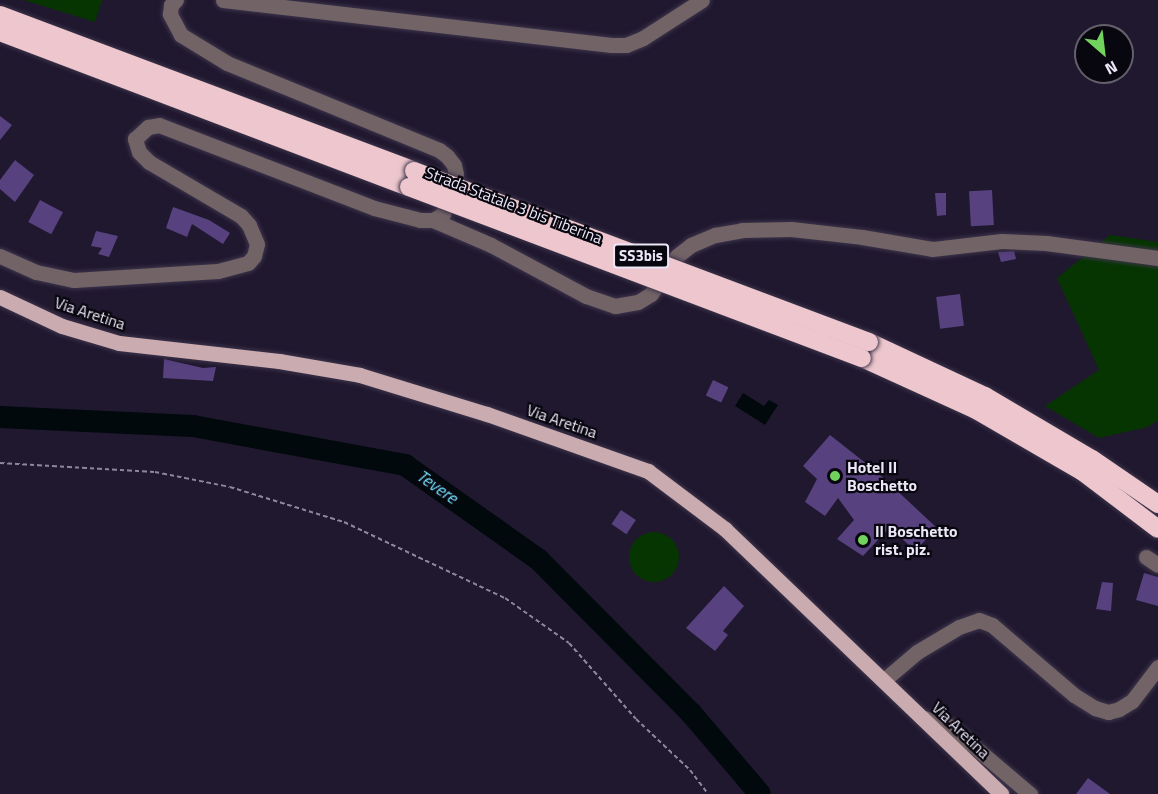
<!DOCTYPE html>
<html>
<head>
<meta charset="utf-8">
<style>
  body { margin:0 }
  #map { position:relative; width:1158px; height:794px; overflow:hidden; background:#20182f; font-family:"Titillium Web",sans-serif }
  div>[style] { position:absolute }
  .green>* { inset:0; background:#063501 }
  .round { border-radius:50% }
  .water>* { inset:0; background:#01090c }
  .river>* { height:22px; margin:-11px; padding:0 11px; transform-origin:11px; border-radius:11px; background:#01090c }
  .building>* { inset:0; background:#57417f; transform-origin:0 0 }
  .path>* { height:2px; margin-top:-1px; transform-origin:0; background:repeating-linear-gradient(90deg,#8e879b 0 4.5px,transparent 0 7.5px) }
  .roads { filter:drop-shadow(0 0 2px #3d354b) drop-shadow(0 0 2px #3d354b) }
  .minor>* { height:15px; margin:-7.5px; padding:0 7.5px; transform-origin:7.5px; border-radius:7.5px; background:#726366 }
  .major>* { height:15px; margin:-7.5px; padding:0 7.5px; transform-origin:7.5px; border-radius:7.5px; background:#caabb0 }
  .highway>* { height:18px; margin:-9px; padding:0 9px; transform-origin:9px; border-radius:9px; background:#edc7cd }
  .bridges { filter:drop-shadow(0 0 2px #3d354b) drop-shadow(0 0 2px #3d354b) }
  .highway-bridge>* { height:18px; margin:-9px; padding:0 9px; transform-origin:9px; border-radius:9px; background:#edc7cd }
  .dots>* { width:16px; height:16px; translate:-50% -50%; box-sizing:border-box; border:3px solid #08060f; border-radius:50% }
  span { translate:-50% -50%; white-space:nowrap; text-align:center; line-height:1.15; -webkit-text-stroke:4.5px #08060f; paint-order:stroke }
  .shield-label span { padding:2px 4px; background:#08060f; border:2px solid; border-radius:4px; -webkit-text-stroke-width:0 }
  .shield-label { font-size:15px; color:#ece7f7; font-weight:700 }
  .street-label { font-size:16px; color:#ece7f7 }
  .poi-label { font-size:16px; color:#ece7f7; font-weight:700 }
  .left { translate:0 -50%; text-align:left }
  .water-label { font-size:18px; color:#6fdaf5; font-style:italic }
  .north { position:absolute; left:1074px; top:24px; width:60px; height:60px; box-sizing:border-box; background:#08060f; border:2px solid #63606c; border-radius:50%; rotate:152deg; font-size:16px; font-weight:700; line-height:24px; text-align:center; color:#ece7f7 }
  .north::after { content:''; display:block; margin:auto; width:21px; height:27px; background:#71d25e; clip-path:polygon(50% 0,100% 100%,50% 72%,0 100%) }
</style>
</head>
<body>
<div id="map">
  <div class="green">
    <div style="clip-path:polygon(24px 0,102px 0,95px 22px)"></div>
    <div style="clip-path:polygon(1110px 235px,1158px 242px,1158px 420px,1148px 427px,1099px 438px,1045px 406px,1099px 370px,1057px 278px)"></div>
    <div class="round" style="left:629px;top:532px;width:50px;height:50px"></div>
  </div>
  <div class="water">
    <div style="clip-path:polygon(743px 393px,764px 406px,769px 400px,778px 405px,765px 425px,735px 406px)"></div>
  </div>
  <div class="river">
    <div style="left:0;top:417px;width:193px;rotate:2.7deg"></div>
    <div style="left:193px;top:426px;width:216px;rotate:10.4deg"></div>
    <div style="left:405px;top:465px;width:164px;rotate:35.3deg"></div>
    <div style="left:539px;top:560px;width:216px;rotate:45.2deg"></div>
    <div style="left:691px;top:713px;width:106px;rotate:49.6deg"></div>
  </div>
  <div class="building">
    <div style="clip-path:polygon(0 116px,12px 125px,0 140px)"></div>
    <div style="clip-path:polygon(15px 160px,34px 175px,15px 202px,0 189px,0 180px)"></div>
    <div style="left:992px;top:190px;width:35px;height:23px;rotate:87deg"></div>
    <div style="clip-path:polygon(935px 193px,946px 193px,946px 215px,937px 216px)"></div>
    <div style="left:40px;top:200px;width:26px;height:25px;rotate:28deg"></div>
    <div style="clip-path:polygon(173px 207px,209px 220px,230px 233px,223px 244px,192px 224px,187px 237px,166px 228px)"></div>
    <div style="clip-path:polygon(96px 231px,118px 236px,109px 257px,98px 254px,102px 248px,91px 246px)"></div>
    <div style="clip-path:polygon(1014px 251px,1016px 259px,1001px 262px,998px 252px)"></div>
    <div style="left:960px;top:294px;width:32px;height:24px;rotate:83deg"></div>
    <div style="clip-path:polygon(164px 359px,203px 368px,216px 367px,213px 381px,163px 378px)"></div>
    <div style="left:713px;top:380px;width:17px;height:17px;rotate:25deg"></div>
    <div style="clip-path:polygon(830px 435px,877px 472px,937px 528px,915px 551px,890px 527px,863px 556px,837px 539px,854px 520px,838px 498px,825px 516px,805px 502px,817px 479px,803px 466px)"></div>
    <div style="left:621px;top:510px;width:18px;height:17px;rotate:34deg"></div>
    <div style="clip-path:polygon(1144px 573px,1158px 577px,1158px 606px,1136px 600px)"></div>
    <div style="clip-path:polygon(1102px 582px,1113px 583px,1111px 611px,1096px 609px)"></div>
    <div style="clip-path:polygon(724px 586px,744px 606px,723px 631px,728px 635px,715px 651px,686px 628px)"></div>
    <div style="clip-path:polygon(1088px 778px,1110px 794px,1076px 794px)"></div>
  </div>
  <div class="path">
    <div style="left:0;top:463px;width:155px;rotate:3.3deg"></div>
    <div style="left:155px;top:472px;width:76px;rotate:11.3deg"></div>
    <div style="left:230px;top:487px;width:119px;rotate:17.1deg"></div>
    <div style="left:344px;top:522px;width:178px;rotate:25.3deg"></div>
    <div style="left:505px;top:598px;width:78px;rotate:35.1deg"></div>
    <div style="left:569px;top:643px;width:101px;rotate:48.6deg"></div>
    <div style="left:636px;top:719px;width:74px;rotate:43.4deg"></div>
    <div style="left:690px;top:770px;width:30px;rotate:53deg"></div>
  </div>
  <div class="roads">
    <div class="minor">
      <div style="left:223px;top:0;width:391px;rotate:6.6deg"></div>
      <div style="left:611px;top:45px;width:15px"></div>
      <div style="left:626px;top:45px;width:18px;rotate:-22deg"></div>
      <div style="left:643px;top:38px;width:70px;rotate:-32.8deg"></div>
      <div style="left:433px;top:220px;width:63px;rotate:23.3deg"></div>
      <div style="left:491px;top:245px;width:108px;rotate:28.2deg"></div>
      <div style="left:586px;top:296px;width:31px;rotate:19deg"></div>
      <div style="left:615px;top:306px;width:23px;rotate:-10deg"></div>
      <div style="left:638px;top:302px;width:15px;rotate:-32deg"></div>
      <div style="left:651px;top:294px;width:46px;rotate:-55.6deg"></div>
      <div style="left:677px;top:256px;width:18px;rotate:-38deg"></div>
      <div style="left:691px;top:245px;width:26px;rotate:-23deg"></div>
      <div style="left:715px;top:235px;width:27px;rotate:-10deg"></div>
      <div style="left:742px;top:230px;width:49px;rotate:-1.2deg"></div>
      <div style="left:791px;top:229px;width:71px;rotate:6.4deg"></div>
      <div style="left:862px;top:237px;width:71px;rotate:9.7deg"></div>
      <div style="left:932px;top:249px;width:70px;rotate:-6.5deg"></div>
      <div style="left:1002px;top:241px;width:44px;rotate:2.6deg"></div>
      <div style="left:1046px;top:243px;width:113px;rotate:7.6deg"></div>
      <div style="left:0;top:256px;width:39px;rotate:24deg"></div>
      <div style="left:36px;top:272px;width:39px;rotate:12deg"></div>
      <div style="left:74px;top:280px;width:144px;rotate:-3.6deg"></div>
      <div style="left:218px;top:271px;width:31px;rotate:-15deg"></div>
      <div style="left:248px;top:263px;width:9px;rotate:-49deg"></div>
      <div style="left:254px;top:256px;width:12px;rotate:-76deg"></div>
      <div style="left:257px;top:244px;width:21px;rotate:-113deg"></div>
      <div style="left:249px;top:225px;width:12px;rotate:-132deg"></div>
      <div style="left:241px;top:216px;width:107px;rotate:-149.6deg"></div>
      <div style="left:149px;top:162px;width:14px;rotate:-135deg"></div>
      <div style="left:139px;top:152px;width:14px;rotate:-107deg"></div>
      <div style="left:135px;top:139px;width:18px;rotate:-43deg"></div>
      <div style="left:148px;top:127px;width:11px;rotate:-10deg"></div>
      <div style="left:159px;top:125px;width:230px;rotate:21.1deg"></div>
      <div style="left:374px;top:208px;width:48px;rotate:14.6deg"></div>
      <div style="left:420px;top:220px;width:13px"></div>
      <div style="left:433px;top:220px;width:12px;rotate:-31deg"></div>
      <div style="left:443px;top:214px;width:42px;rotate:-72deg"></div>
      <div style="left:456px;top:174px;width:9px;rotate:-103deg"></div>
      <div style="left:454px;top:165px;width:11px;rotate:-128deg"></div>
      <div style="left:447px;top:156px;width:10px;rotate:-143deg"></div>
      <div style="left:439px;top:150px;width:229px;rotate:-157.7deg"></div>
      <div style="left:227px;top:63px;width:54px;rotate:-148.7deg"></div>
      <div style="left:181px;top:35px;width:24px;rotate:-118deg"></div>
      <div style="left:170px;top:14px;width:9px;rotate:-84deg"></div>
      <div style="left:171px;top:5px;width:7px;rotate:-45deg"></div>
      <div style="left:1146px;top:557px;width:14px;rotate:34deg"></div>
      <div style="left:884px;top:680px;width:43px;rotate:-40.3deg"></div>
      <div style="left:917px;top:652px;width:49px;rotate:-30.8deg"></div>
      <div style="left:959px;top:627px;width:21px;rotate:-19deg"></div>
      <div style="left:979px;top:620px;width:14px;rotate:21deg"></div>
      <div style="left:992px;top:625px;width:108px;rotate:40.5deg"></div>
      <div style="left:1074px;top:695px;width:25px;rotate:32deg"></div>
      <div style="left:1095px;top:708px;width:14px;rotate:17deg"></div>
      <div style="left:1108px;top:712px;width:11px;rotate:-15deg"></div>
      <div style="left:1119px;top:709px;width:15px;rotate:-32deg"></div>
      <div style="left:1132px;top:701px;width:43px;rotate:-52.6deg"></div>
      <div style="left:924px;top:718px;width:28px;rotate:18deg"></div>
      <div style="left:951px;top:727px;width:104px;rotate:40.3deg"></div>
    </div>
    <div class="major">
      <div style="left:0;top:297px;width:68px;rotate:25.1deg"></div>
      <div style="left:62px;top:326px;width:59px;rotate:16.6deg"></div>
      <div style="left:119px;top:343px;width:161px;rotate:6.4deg"></div>
      <div style="left:279px;top:361px;width:82px;rotate:9.8deg"></div>
      <div style="left:360px;top:375px;width:133px;rotate:17.1deg"></div>
      <div style="left:487px;top:414px;width:171px;rotate:19.5deg"></div>
      <div style="left:648px;top:471px;width:96px;rotate:37deg"></div>
      <div style="left:725px;top:529px;width:383px;rotate:43.8deg"></div>
    </div>
    <div class="highway">
      <div style="left:0;top:15px;width:442px;rotate:20.6deg"></div>
      <div style="left:0;top:32px;width:437px;rotate:20.8deg"></div>
      <div style="left:869px;top:342px;width:128px;rotate:25deg"></div>
      <div style="left:985px;top:396px;width:124px;rotate:30.5deg"></div>
      <div style="left:1092px;top:459px;width:80px;rotate:34.3deg"></div>
      <div style="left:862px;top:358px;width:125px;rotate:24.5deg"></div>
      <div style="left:976px;top:410px;width:124px;rotate:30.1deg"></div>
      <div style="left:1083px;top:472px;width:94px;rotate:37.2deg"></div>
    </div>
  </div>
  <div class="bridges">
    <div class="highway-bridge">
      <div style="left:414px;top:171px;width:486px;rotate:20.6deg"></div>
      <div style="left:409px;top:187px;width:484px;rotate:20.7deg"></div>
    </div>
  </div>
  <div class="dots">
    <div style="left:835px;top:476px;background:#71d25e"></div>
    <div style="left:863px;top:540px;background:#71d25e"></div>
  </div>
  <div class="shield-label">
    <span style="left:641px;top:256px">SS3bis</span>
  </div>
  <div class="street-label">
    <span style="left:514px;top:205px;rotate:21deg">Strada Statale 3 bis Tiberina</span>
    <span style="left:90px;top:313px;rotate:18deg">Via Aretina</span>
    <span style="left:562px;top:421px;rotate:19deg">Via Aretina</span>
    <span style="left:961px;top:730px;rotate:44deg">Via Aretina</span>
  </div>
  <div class="poi-label">
    <span class="left" style="left:847px;top:476px">Hotel Il<br>Boschetto</span>
    <span class="left" style="left:875px;top:540px">Il Boschetto<br>rist. piz.</span>
  </div>
  <div class="water-label">
    <span style="left:437px;top:487px;rotate:35deg">Tevere</span>
  </div>
  <div class="north">N</div>
</div>
</body>
</html>
